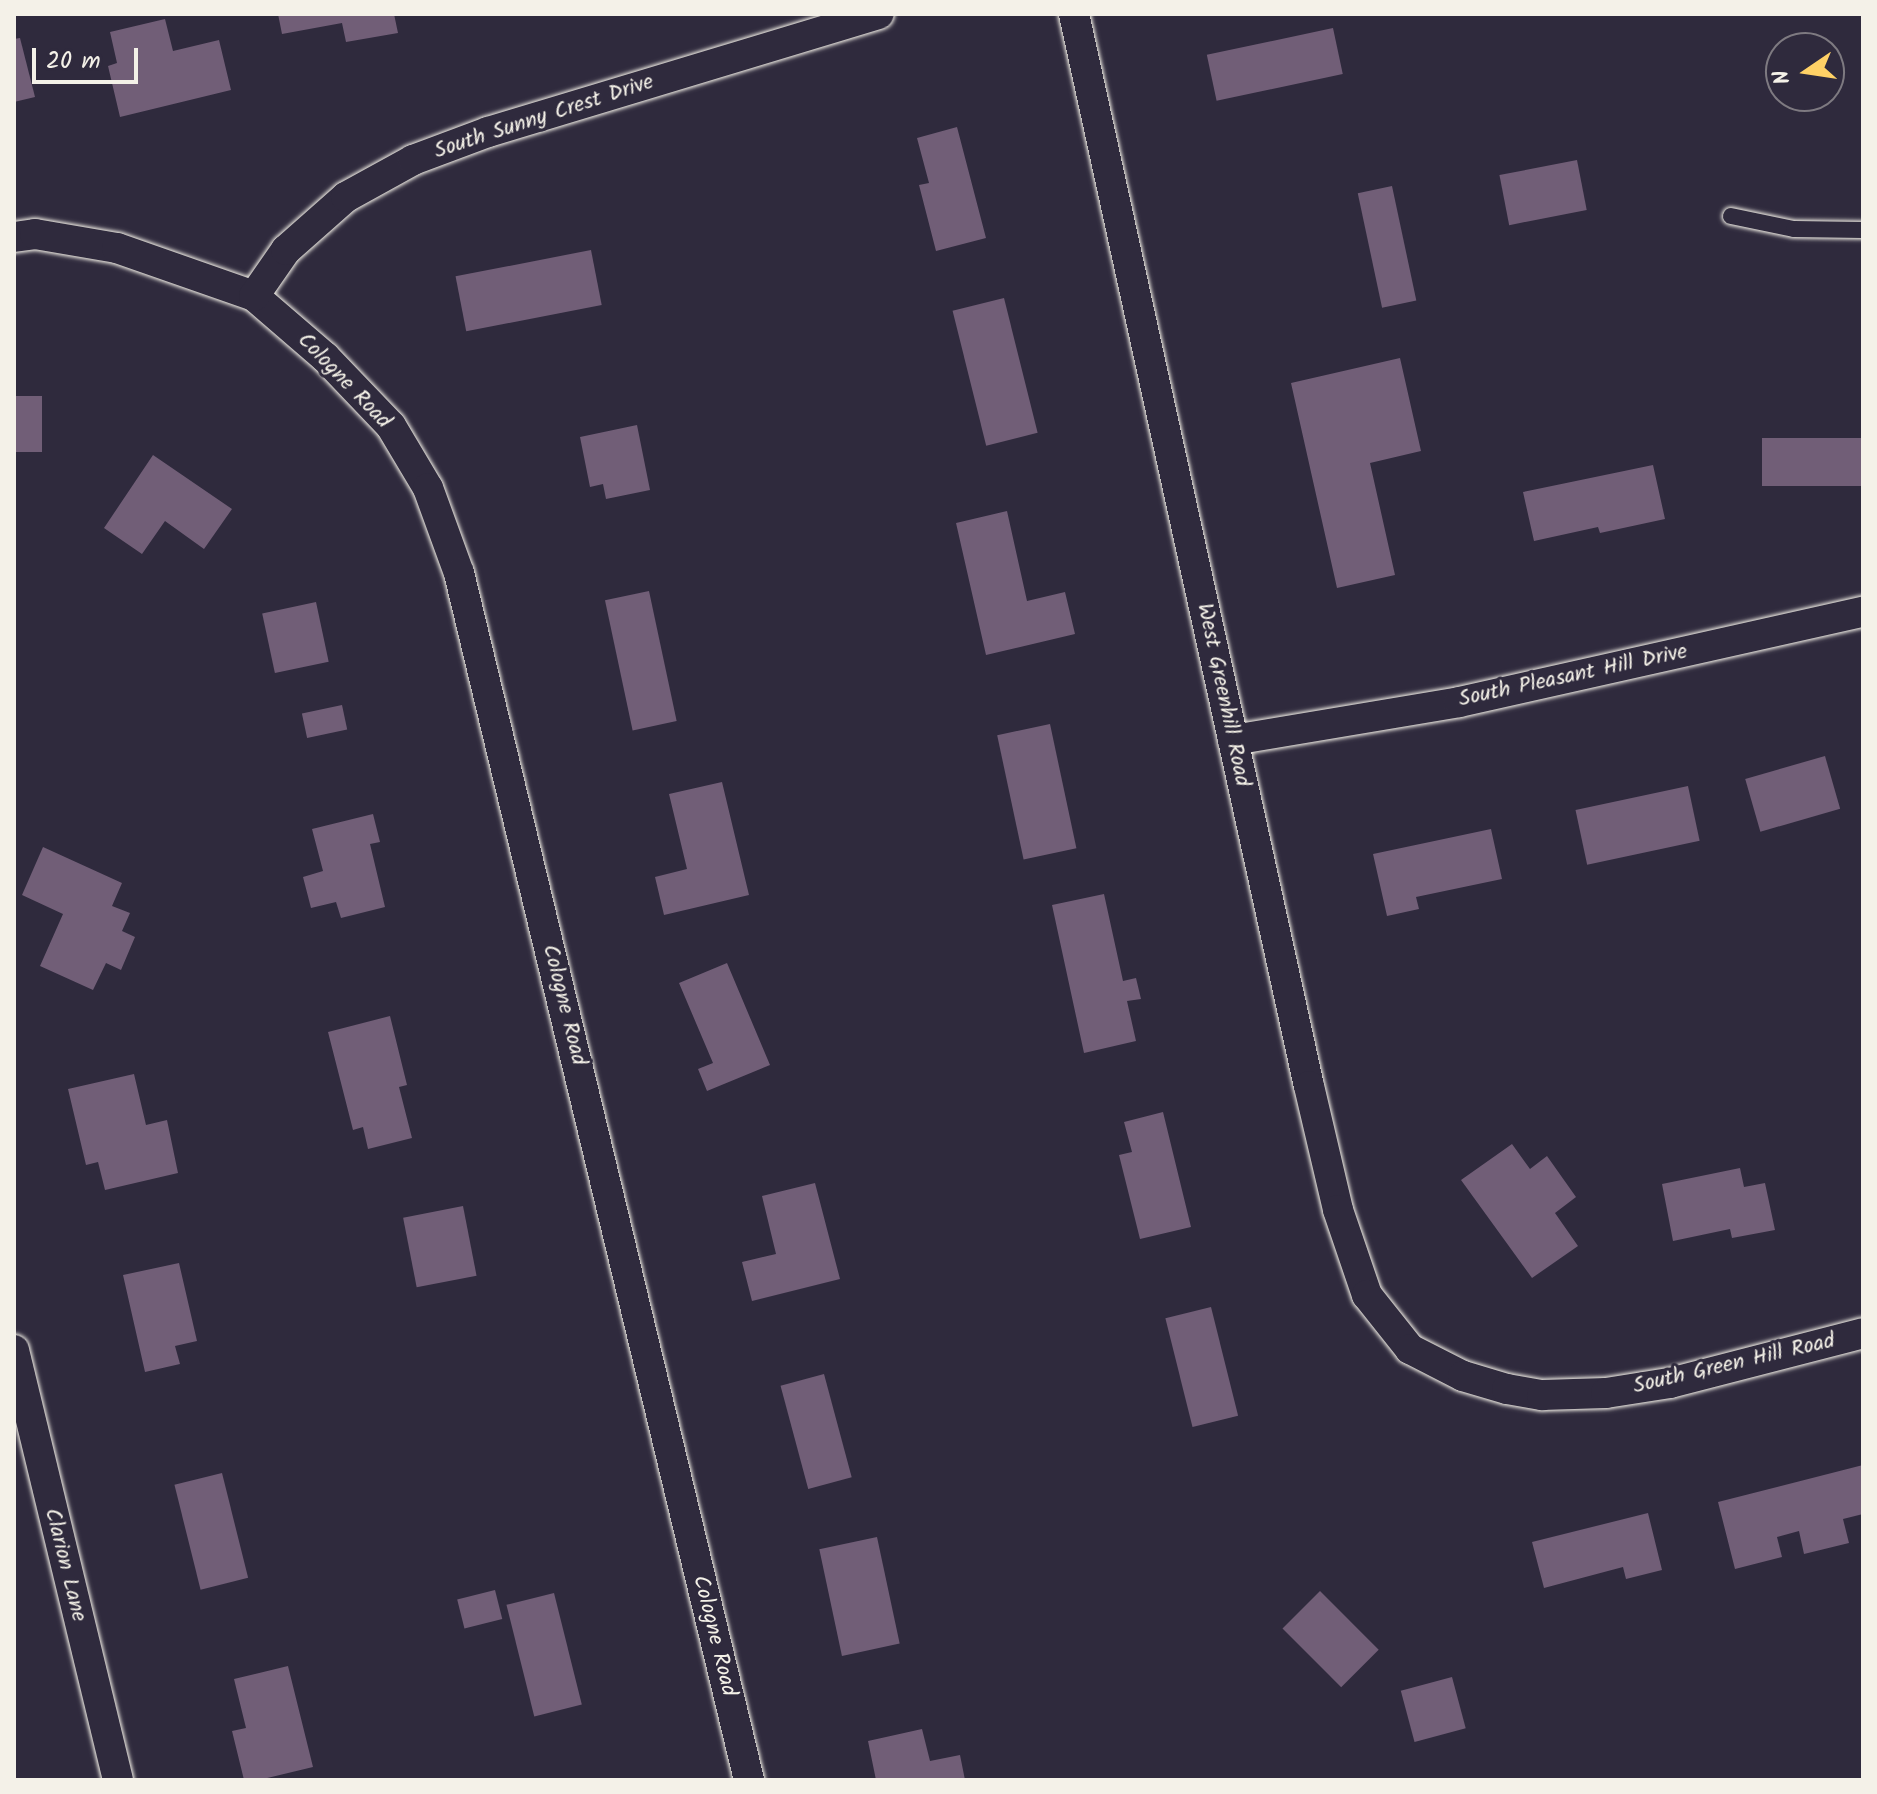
<!DOCTYPE html>
<html>
<head>
<meta charset="utf-8">
<style>
  body { margin:0 }
  #map { position:relative; width:1877px; height:1794px; overflow:hidden; background:#2f2a3d; font-family:Kalam,sans-serif }
  div>[style] { position:absolute }
  .building>* { inset:0; background:#715e77; transform-origin:0 0 }
  .roads { filter:drop-shadow(0 0 2px #f4f1e8) drop-shadow(0 0 2px #f4f1e8) }
  .lane>* { height:16px; margin:-8px; padding:0 8px; transform-origin:8px; border-radius:8px; background:#2f2a3d }
  .street>* { height:30px; margin:-15px; padding:0 15px; transform-origin:15px; border-radius:15px; background:#2f2a3d }
  span { translate:-50% -50%; white-space:nowrap; text-align:center; line-height:1.15; -webkit-text-stroke:6px #2f2a3d; paint-order:stroke }
  .street-label { font-size:22px; color:#f4f1e8 }
  .frame { position:absolute; inset:0; border:16px solid #f4f1e8; pointer-events:none }
  .north { position:absolute; left:1765px; top:32px; width:80px; height:80px; box-sizing:border-box; background:#2f2a3d; border:2px solid #7e7a81; border-radius:50%; rotate:257deg; font-size:22px; font-weight:700; line-height:32px; text-align:center; color:#f4f1e8 }
  .north::after { content:''; display:block; margin:auto; width:28px; height:36px; background:#ffd166; clip-path:polygon(50% 0,100% 100%,50% 72%,0 100%) }
  .scale { position:absolute; left:32px; top:48px; width:106px; height:36px; box-sizing:border-box; border:4px solid #f4f1e8; border-top:0; padding-left:10px; font-size:24px; line-height:28px; white-space:nowrap; color:#f4f1e8; -webkit-text-stroke:6px #2f2a3d; paint-order:stroke }
</style>
</head>
<body>
<div id="map">
  <div class="building">
    <div style="clip-path:polygon(278px 14px,394px 14px,398px 33px,346px 42px,342px 23px,282px 34px)"></div>
    <div style="clip-path:polygon(165px 19px,173px 51px,219px 40px,231px 90px,120px 117px,108px 66px,117px 63px,110px 32px)"></div>
    <div style="left:1333px;top:28px;width:47px;height:129px;rotate:78deg"></div>
    <div style="clip-path:polygon(20px 38px,35px 97px,14px 102px,14px 39px)"></div>
    <div style="clip-path:polygon(957px 127px,986px 238px,936px 251px,919px 185px,929px 183px,917px 138px)"></div>
    <div style="left:1577px;top:160px;width:51px;height:79px;rotate:79deg"></div>
    <div style="left:1392px;top:186px;width:117px;height:35px;rotate:78deg"></div>
    <div style="left:591px;top:250px;width:56px;height:138px;rotate:79deg"></div>
    <div style="left:1004px;top:298px;width:139px;height:53px;rotate:76deg"></div>
    <div style="clip-path:polygon(1400px 358px,1421px 451px,1370px 463px,1395px 575px,1337px 588px,1291px 383px)"></div>
    <div style="left:14px;top:396px;width:28px;height:56px"></div>
    <div style="clip-path:polygon(637px 425px,650px 490px,606px 499px,603px 484px,590px 487px,580px 437px)"></div>
    <div style="left:1863px;top:438px;width:48px;height:101px;rotate:90deg"></div>
    <div style="clip-path:polygon(153px 455px,232px 509px,204px 549px,165px 521px,142px 554px,104px 528px)"></div>
    <div style="clip-path:polygon(1653px 465px,1665px 519px,1600px 533px,1598px 527px,1534px 541px,1523px 492px)"></div>
    <div style="clip-path:polygon(1007px 511px,1027px 601px,1065px 592px,1075px 634px,986px 655px,956px 523px)"></div>
    <div style="left:649px;top:591px;width:133px;height:45px;rotate:78deg"></div>
    <div style="left:316px;top:602px;width:61px;height:55px;rotate:78deg"></div>
    <div style="left:342px;top:705px;width:25px;height:41px;rotate:78deg"></div>
    <div style="left:1050px;top:724px;width:127px;height:54px;rotate:78deg"></div>
    <div style="left:1825px;top:756px;width:55px;height:83px;rotate:74deg"></div>
    <div style="clip-path:polygon(722px 782px,749px 895px,664px 915px,655px 877px,687px 869px,669px 794px)"></div>
    <div style="left:1688px;top:786px;width:56px;height:115px;rotate:78deg"></div>
    <div style="clip-path:polygon(373px 814px,380px 842px,370px 844px,385px 907px,341px 918px,336px 902px,311px 908px,303px 877px,323px 871px,312px 829px)"></div>
    <div style="clip-path:polygon(1491px 829px,1502px 879px,1416px 897px,1419px 909px,1387px 916px,1373px 854px)"></div>
    <div style="clip-path:polygon(43px 847px,122px 883px,112px 906px,130px 913px,122px 931px,135px 937px,121px 970px,106px 963px,93px 990px,40px 966px,63px 914px,22px 895px)"></div>
    <div style="clip-path:polygon(1104px 894px,1123px 981px,1136px 978px,1141px 999px,1127px 1001px,1136px 1041px,1084px 1053px,1052px 905px)"></div>
    <div style="clip-path:polygon(727px 963px,770px 1065px,707px 1091px,698px 1069px,713px 1063px,679px 983px)"></div>
    <div style="clip-path:polygon(390px 1016px,407px 1085px,399px 1087px,412px 1138px,368px 1149px,363px 1127px,353px 1130px,328px 1032px)"></div>
    <div style="clip-path:polygon(134px 1074px,146px 1125px,167px 1120px,178px 1173px,105px 1190px,98px 1162px,86px 1165px,68px 1089px)"></div>
    <div style="clip-path:polygon(1163px 1112px,1191px 1227px,1140px 1239px,1119px 1155px,1132px 1152px,1124px 1122px)"></div>
    <div style="clip-path:polygon(1512px 1144px,1530px 1169px,1547px 1156px,1576px 1197px,1555px 1213px,1578px 1246px,1532px 1278px,1461px 1180px)"></div>
    <div style="clip-path:polygon(1740px 1168px,1744px 1187px,1765px 1183px,1775px 1230px,1732px 1238px,1730px 1229px,1673px 1241px,1662px 1184px)"></div>
    <div style="clip-path:polygon(815px 1183px,840px 1279px,752px 1301px,742px 1262px,776px 1254px,762px 1196px)"></div>
    <div style="left:463px;top:1206px;width:71px;height:61px;rotate:79deg"></div>
    <div style="clip-path:polygon(179px 1263px,197px 1341px,175px 1346px,180px 1364px,145px 1372px,123px 1275px)"></div>
    <div style="left:1211px;top:1307px;width:112px;height:47px;rotate:76deg"></div>
    <div style="left:824px;top:1374px;width:107px;height:45px;rotate:75deg"></div>
    <div style="clip-path:polygon(1863px 1465px,1863px 1514px,1843px 1519px,1849px 1543px,1804px 1554px,1799px 1531px,1777px 1537px,1782px 1557px,1735px 1569px,1718px 1502px)"></div>
    <div style="left:222px;top:1473px;width:108px;height:49px;rotate:76deg"></div>
    <div style="clip-path:polygon(1648px 1513px,1662px 1570px,1626px 1579px,1623px 1567px,1544px 1588px,1532px 1542px)"></div>
    <div style="left:877px;top:1537px;width:109px;height:59px;rotate:78deg"></div>
    <div style="left:495px;top:1590px;width:30px;height:39px;rotate:76deg"></div>
    <div style="left:1320px;top:1591px;width:83px;height:53px;rotate:45deg"></div>
    <div style="left:554px;top:1593px;width:115px;height:49px;rotate:76deg"></div>
    <div style="clip-path:polygon(288px 1666px,313px 1767px,259px 1780px,244px 1780px,232px 1731px,246px 1728px,234px 1679px)"></div>
    <div style="left:1452px;top:1677px;width:53px;height:53px;rotate:75deg"></div>
    <div style="clip-path:polygon(922px 1729px,930px 1761px,960px 1755px,965px 1780px,876px 1780px,868px 1741px)"></div>
  </div>
  <div class="roads">
    <div class="lane">
      <div style="left:1731px;top:216px;width:64px;rotate:11.7deg"></div>
      <div style="left:1794px;top:229px;width:69px;rotate:0.8deg"></div>
    </div>
    <div class="street">
      <div style="left:1074px;top:14px;width:1097px;rotate:77.64deg"></div>
      <div style="left:1309px;top:1086px;width:127px;rotate:76.8deg"></div>
      <div style="left:1338px;top:1210px;width:90px;rotate:71.2deg"></div>
      <div style="left:1367px;top:1295px;width:69px;rotate:51.5deg"></div>
      <div style="left:1410px;top:1349px;width:59px;rotate:27deg"></div>
      <div style="left:1463px;top:1376px;width:46px;rotate:16.5deg"></div>
      <div style="left:1507px;top:1389px;width:36px;rotate:10deg"></div>
      <div style="left:1542px;top:1395px;width:64px;rotate:-1.8deg"></div>
      <div style="left:1606px;top:1393px;width:65px;rotate:-8.9deg"></div>
      <div style="left:1670px;top:1383px;width:199px;rotate:-14.5deg"></div>
      <div style="left:14px;top:237px;width:21px;rotate:-8deg"></div>
      <div style="left:35px;top:234px;width:83px;rotate:9.7deg"></div>
      <div style="left:117px;top:248px;width:145px;rotate:19.3deg"></div>
      <div style="left:254px;top:296px;width:94px;rotate:40.7deg"></div>
      <div style="left:325px;top:357px;width:95px;rotate:46.3deg"></div>
      <div style="left:391px;top:426px;width:72px;rotate:59.2deg"></div>
      <div style="left:428px;top:488px;width:90px;rotate:70deg"></div>
      <div style="left:459px;top:573px;width:1241px;rotate:76.49deg"></div>
      <div style="left:254px;top:296px;width:56px;rotate:-55.2deg"></div>
      <div style="left:286px;top:250px;width:80px;rotate:-41.5deg"></div>
      <div style="left:346px;top:197px;width:77px;rotate:-28.9deg"></div>
      <div style="left:413px;top:160px;width:80px;rotate:-20.5deg"></div>
      <div style="left:488px;top:132px;width:408px;rotate:-16.8deg"></div>
      <div style="left:1233px;top:740px;width:229px;rotate:-9.5deg"></div>
      <div style="left:1459px;top:702px;width:414px;rotate:-12.6deg"></div>
      <div style="left:14px;top:1350px;width:442px;rotate:76.4deg"></div>
    </div>
  </div>
  <div class="street-label">
    <span style="left:544px;top:117px;rotate:-18deg">South Sunny Crest Drive</span>
    <span style="left:344px;top:381px;rotate:46deg">Cologne Road</span>
    <span style="left:1573px;top:676px;rotate:-12deg">South Pleasant Hill Drive</span>
    <span style="left:1223px;top:695px;rotate:78deg">West Greenhill Road</span>
    <span style="left:564px;top:1005px;rotate:76deg">Cologne Road</span>
    <span style="left:1734px;top:1364px;rotate:-13deg">South Green Hill Road</span>
    <span style="left:65px;top:1565px;rotate:76deg">Clarion Lane</span>
    <span style="left:714px;top:1636px;rotate:76deg">Cologne Road</span>
  </div>
  <div class="frame"></div>
  <div class="north">N</div>
  <div class="scale">20 m</div>
</div>
</body>
</html>
